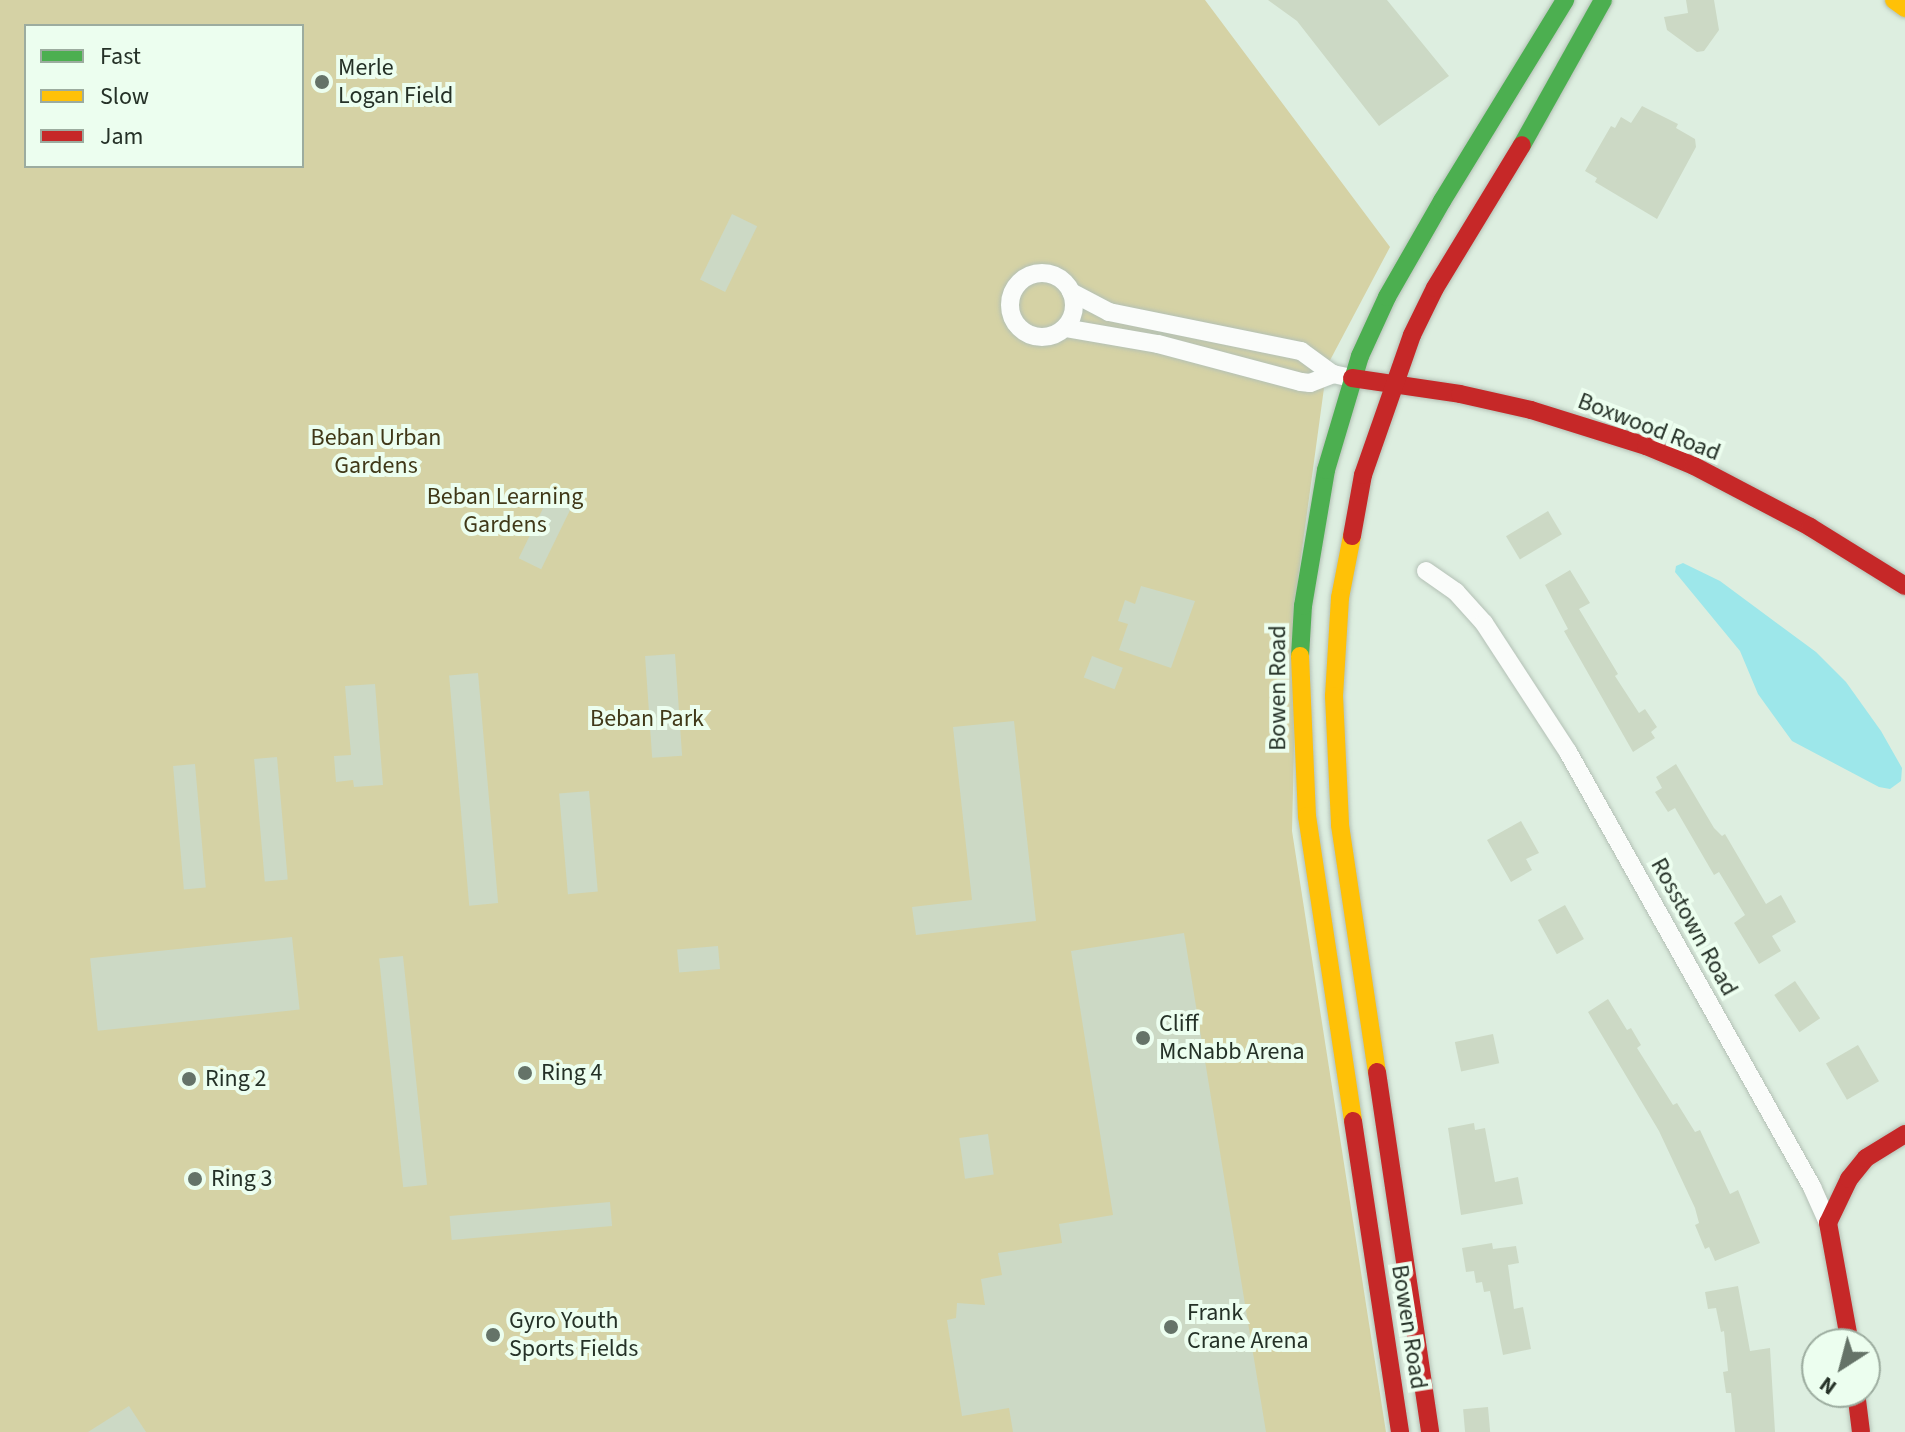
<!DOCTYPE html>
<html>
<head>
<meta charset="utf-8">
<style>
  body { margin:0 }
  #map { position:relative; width:1905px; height:1432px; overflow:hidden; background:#ddeee0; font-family:"Source Sans 3",sans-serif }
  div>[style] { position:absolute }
  .green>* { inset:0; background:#d5d2a5 }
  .water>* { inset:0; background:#9de7ea }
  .building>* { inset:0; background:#ccd9c5; transform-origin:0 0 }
  .roads { filter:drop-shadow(0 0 2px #b3c0b5) drop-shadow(0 0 2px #b3c0b5) }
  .street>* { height:18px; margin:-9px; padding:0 9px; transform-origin:9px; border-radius:9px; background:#fafcfa }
  .street>.ring { margin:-9px; padding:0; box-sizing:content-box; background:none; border:18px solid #fafcfa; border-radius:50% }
  .fast>* { height:18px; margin:-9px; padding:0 9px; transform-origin:9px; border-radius:9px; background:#4caf50 }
  .slow>* { height:18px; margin:-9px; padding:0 9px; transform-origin:9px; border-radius:9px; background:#ffc107 }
  .jam>* { height:18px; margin:-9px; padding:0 9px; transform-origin:9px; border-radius:9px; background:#c62828 }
  .dots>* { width:22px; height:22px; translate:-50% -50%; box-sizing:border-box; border:4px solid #ecfeef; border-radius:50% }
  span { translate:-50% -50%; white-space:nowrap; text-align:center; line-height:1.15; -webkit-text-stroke:8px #ecfeef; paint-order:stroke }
  .poi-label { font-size:24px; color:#253127 }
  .left { translate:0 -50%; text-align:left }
  .street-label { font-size:24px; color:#253127 }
  .park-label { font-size:24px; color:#403818 }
  .legend { position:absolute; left:24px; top:24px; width:280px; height:144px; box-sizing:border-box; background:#ecfeef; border:2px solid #9cac9f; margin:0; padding:10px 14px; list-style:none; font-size:24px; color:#253127 }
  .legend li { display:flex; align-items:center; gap:16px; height:40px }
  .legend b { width:40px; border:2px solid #9cac9f }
  .north { position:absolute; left:1801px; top:1328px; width:80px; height:80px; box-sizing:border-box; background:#ecfeef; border:2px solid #9cac9f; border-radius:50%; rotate:216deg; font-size:22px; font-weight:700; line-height:32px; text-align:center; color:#253127 }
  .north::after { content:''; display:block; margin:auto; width:28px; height:36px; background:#657368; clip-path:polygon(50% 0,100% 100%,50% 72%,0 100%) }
</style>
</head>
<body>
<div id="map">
  <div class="green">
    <div style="clip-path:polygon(evenodd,0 0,1205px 0,1390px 247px,1327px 366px,1298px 579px,1292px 831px,1386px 1432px,0 1432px,0 0,26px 26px,302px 26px,302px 166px,26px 166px,26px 26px)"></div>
  </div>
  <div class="water">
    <div style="clip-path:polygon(1683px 563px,1720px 581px,1816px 652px,1846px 682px,1881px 731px,1902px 768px,1901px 781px,1890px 789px,1879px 787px,1792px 741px,1758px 694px,1740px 651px,1675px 572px,1676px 566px)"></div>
  </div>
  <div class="building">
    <div style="clip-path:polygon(1268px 0,1387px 0,1449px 76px,1379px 126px,1297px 21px)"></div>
    <div style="clip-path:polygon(1686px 0,1714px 0,1719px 30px,1704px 51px,1697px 52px,1667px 30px,1664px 17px,1688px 13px)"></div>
    <div style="clip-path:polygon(1642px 106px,1678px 124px,1676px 128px,1695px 139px,1696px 147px,1657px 219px,1595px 182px,1597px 178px,1585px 171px,1611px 126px,1615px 128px,1621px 117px,1631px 123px)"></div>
    <div style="left:732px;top:214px;width:28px;height:73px;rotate:26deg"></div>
    <div style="left:552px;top:490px;width:25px;height:76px;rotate:26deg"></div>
    <div style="left:1548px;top:511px;width:27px;height:49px;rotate:59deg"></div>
    <div style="clip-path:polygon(1570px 570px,1590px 603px,1579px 609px,1618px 674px,1615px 676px,1639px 713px,1645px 709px,1657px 727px,1651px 732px,1655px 738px,1633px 752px,1564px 631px,1568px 629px,1545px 585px)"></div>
    <div style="clip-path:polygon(1141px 586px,1195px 601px,1171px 668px,1119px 650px,1128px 624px,1118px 621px,1125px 600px,1135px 604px)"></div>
    <div style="left:675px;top:654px;width:102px;height:30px;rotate:86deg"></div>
    <div style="left:1092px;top:656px;width:33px;height:23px;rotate:21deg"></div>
    <div style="left:478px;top:673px;width:231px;height:29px;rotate:85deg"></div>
    <div style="clip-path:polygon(375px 684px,383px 785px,354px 787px,353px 780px,336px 782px,334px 756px,351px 755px,345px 686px)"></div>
    <div style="clip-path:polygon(1014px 721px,1036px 921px,916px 935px,912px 907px,972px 900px,953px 727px)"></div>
    <div style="left:277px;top:757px;width:123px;height:23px;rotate:85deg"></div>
    <div style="left:195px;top:764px;width:124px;height:22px;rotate:85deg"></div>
    <div style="clip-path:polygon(1676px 764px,1714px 828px,1722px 836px,1725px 834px,1766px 904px,1781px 895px,1796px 922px,1772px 936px,1781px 951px,1759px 964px,1734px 923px,1745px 915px,1719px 872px,1714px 875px,1675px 808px,1668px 812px,1655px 792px,1662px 788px,1656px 777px)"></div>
    <div style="left:589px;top:791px;width:101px;height:30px;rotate:85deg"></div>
    <div style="clip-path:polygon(1521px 821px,1539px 853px,1526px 859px,1532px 870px,1511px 882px,1487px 840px)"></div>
    <div style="left:1565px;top:905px;width:39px;height:31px;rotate:61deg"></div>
    <div style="clip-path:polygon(1184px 933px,1266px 1432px,1013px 1432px,1009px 1408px,962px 1416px,947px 1320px,956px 1318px,957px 1303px,985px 1305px,981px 1279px,1002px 1275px,998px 1253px,1062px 1243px,1059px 1224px,1113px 1215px,1071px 951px)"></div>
    <div style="left:292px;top:937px;width:73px;height:203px;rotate:84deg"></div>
    <div style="left:718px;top:946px;width:23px;height:41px;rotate:85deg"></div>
    <div style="left:403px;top:956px;width:230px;height:24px;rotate:84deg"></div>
    <div style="left:1795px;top:981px;width:45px;height:25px;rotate:56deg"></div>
    <div style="clip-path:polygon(1608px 999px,1627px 1030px,1631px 1028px,1641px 1045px,1637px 1048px,1673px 1105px,1677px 1103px,1695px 1132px,1700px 1130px,1730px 1194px,1738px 1190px,1760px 1243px,1715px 1261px,1709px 1247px,1705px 1249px,1695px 1225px,1699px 1223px,1695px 1208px,1659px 1131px,1588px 1012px)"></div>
    <div style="left:1493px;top:1034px;width:30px;height:39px;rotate:78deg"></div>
    <div style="left:1858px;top:1045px;width:42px;height:37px;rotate:60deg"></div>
    <div style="clip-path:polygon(1474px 1123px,1475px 1130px,1485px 1128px,1495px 1182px,1518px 1177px,1523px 1204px,1461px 1215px,1448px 1128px)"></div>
    <div style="left:988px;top:1134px;width:41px;height:29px;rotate:82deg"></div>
    <div style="left:610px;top:1202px;width:24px;height:161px;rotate:85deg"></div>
    <div style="clip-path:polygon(1492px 1243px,1493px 1249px,1516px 1246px,1519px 1263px,1508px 1265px,1514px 1309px,1523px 1307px,1531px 1349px,1503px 1355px,1490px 1291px,1484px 1292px,1482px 1282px,1476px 1283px,1474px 1271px,1466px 1272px,1462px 1248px)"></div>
    <div style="clip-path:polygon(1738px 1286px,1750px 1351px,1770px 1348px,1775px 1432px,1735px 1432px,1731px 1393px,1726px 1393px,1723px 1372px,1728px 1371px,1724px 1331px,1721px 1332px,1716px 1308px,1708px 1309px,1705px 1292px)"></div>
    <div style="clip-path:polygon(129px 1406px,146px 1432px,88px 1432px)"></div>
    <div style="left:1488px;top:1407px;width:25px;height:25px;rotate:85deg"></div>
  </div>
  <div class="roads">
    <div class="street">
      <div class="ring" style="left:1010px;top:273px;width:46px;height:46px"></div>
      <div style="left:1071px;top:292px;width:43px;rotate:27.8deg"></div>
      <div style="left:1109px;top:312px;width:196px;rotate:11.5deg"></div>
      <div style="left:1301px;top:351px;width:39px;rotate:36deg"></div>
      <div style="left:1333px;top:374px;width:19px;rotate:12deg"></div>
      <div style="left:1065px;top:328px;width:94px;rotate:9.8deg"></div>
      <div style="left:1158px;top:344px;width:148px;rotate:14.9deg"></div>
      <div style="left:1301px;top:382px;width:9px;rotate:6deg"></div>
      <div style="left:1310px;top:383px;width:25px;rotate:-21deg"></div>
      <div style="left:1426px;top:571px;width:37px;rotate:35deg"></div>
      <div style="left:1456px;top:592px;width:42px;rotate:47.9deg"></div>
      <div style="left:1484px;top:623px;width:154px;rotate:56.9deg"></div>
      <div style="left:1568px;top:752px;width:499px;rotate:60.7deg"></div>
      <div style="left:1812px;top:1187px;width:39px;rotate:66deg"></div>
    </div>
    <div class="fast">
      <div style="left:1522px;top:145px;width:166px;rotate:-60.8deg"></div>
      <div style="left:1300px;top:656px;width:50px;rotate:-86.6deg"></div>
      <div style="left:1303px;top:606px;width:138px;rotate:-80.4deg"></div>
      <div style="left:1326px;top:470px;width:119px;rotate:-73.4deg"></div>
      <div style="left:1360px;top:356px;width:65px;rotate:-65.4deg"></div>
      <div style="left:1387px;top:297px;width:111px;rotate:-60.2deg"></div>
      <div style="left:1442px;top:201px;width:236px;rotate:-58.5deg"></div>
    </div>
    <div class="slow">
      <div style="left:1894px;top:0;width:14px;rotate:36deg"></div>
      <div style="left:1352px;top:536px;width:63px;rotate:101deg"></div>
      <div style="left:1340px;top:598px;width:98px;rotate:93.5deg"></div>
      <div style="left:1334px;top:696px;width:129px;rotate:87.3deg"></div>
      <div style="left:1340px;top:825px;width:250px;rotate:81.5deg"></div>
      <div style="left:1300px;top:656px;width:160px;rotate:87.5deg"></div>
      <div style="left:1307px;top:816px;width:308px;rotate:81.4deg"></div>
    </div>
    <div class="jam">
      <div style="left:1352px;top:378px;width:109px;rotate:8.4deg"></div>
      <div style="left:1460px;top:394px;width:73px;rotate:12.7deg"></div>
      <div style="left:1531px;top:410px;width:121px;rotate:17.4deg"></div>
      <div style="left:1646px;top:446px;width:52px;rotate:22.6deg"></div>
      <div style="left:1694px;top:466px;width:131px;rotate:27.7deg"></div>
      <div style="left:1810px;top:527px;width:112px;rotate:31.8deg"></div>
      <div style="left:1352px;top:536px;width:62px;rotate:-79.8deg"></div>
      <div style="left:1363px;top:475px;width:148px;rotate:-70.7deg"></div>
      <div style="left:1412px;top:335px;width:52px;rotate:-63.9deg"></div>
      <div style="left:1435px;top:288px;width:167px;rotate:-58.7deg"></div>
      <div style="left:1377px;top:1072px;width:364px;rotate:81.6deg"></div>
      <div style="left:1353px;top:1121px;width:315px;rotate:81.4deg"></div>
      <div style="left:1850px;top:1344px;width:123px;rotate:-100.3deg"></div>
      <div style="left:1828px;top:1223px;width:49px;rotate:-64.5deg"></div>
      <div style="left:1849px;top:1179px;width:27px;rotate:-51deg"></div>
      <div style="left:1866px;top:1158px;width:46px;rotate:-31.6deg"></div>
      <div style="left:1856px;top:1392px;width:40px;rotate:82.9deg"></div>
    </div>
  </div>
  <div class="dots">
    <div style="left:322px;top:82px;background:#657368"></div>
    <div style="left:1143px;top:1038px;background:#657368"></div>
    <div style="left:525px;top:1073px;background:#657368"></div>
    <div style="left:189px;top:1079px;background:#657368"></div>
    <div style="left:195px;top:1179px;background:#657368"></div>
    <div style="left:1171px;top:1327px;background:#657368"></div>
    <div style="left:493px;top:1335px;background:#657368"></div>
  </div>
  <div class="poi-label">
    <span class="left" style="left:338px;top:82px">Merle<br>Logan Field</span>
    <span class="left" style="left:1159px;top:1038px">Cliff<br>McNabb Arena</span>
    <span class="left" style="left:541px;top:1073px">Ring 4</span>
    <span class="left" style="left:205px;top:1079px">Ring 2</span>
    <span class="left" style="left:211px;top:1179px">Ring 3</span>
    <span class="left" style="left:1187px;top:1327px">Frank<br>Crane Arena</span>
    <span class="left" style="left:509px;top:1335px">Gyro Youth<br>Sports Fields</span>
  </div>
  <div class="street-label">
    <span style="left:1649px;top:427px;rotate:21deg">Boxwood Road</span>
    <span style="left:1278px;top:688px;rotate:-90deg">Bowen Road</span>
    <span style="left:1694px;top:927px;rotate:61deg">Rosstown Road</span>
    <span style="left:1409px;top:1327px;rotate:81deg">Bowen Road</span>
  </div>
  <div class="park-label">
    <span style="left:376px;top:452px">Beban Urban<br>Gardens</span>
    <span style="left:505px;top:511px">Beban Learning<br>Gardens</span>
    <span style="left:647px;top:719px">Beban Park</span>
  </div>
  <ul class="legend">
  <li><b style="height:10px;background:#4caf50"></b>Fast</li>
  <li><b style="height:10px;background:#ffc107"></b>Slow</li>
  <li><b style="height:10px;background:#c62828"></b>Jam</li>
  </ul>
  <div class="north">N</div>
</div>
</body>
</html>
